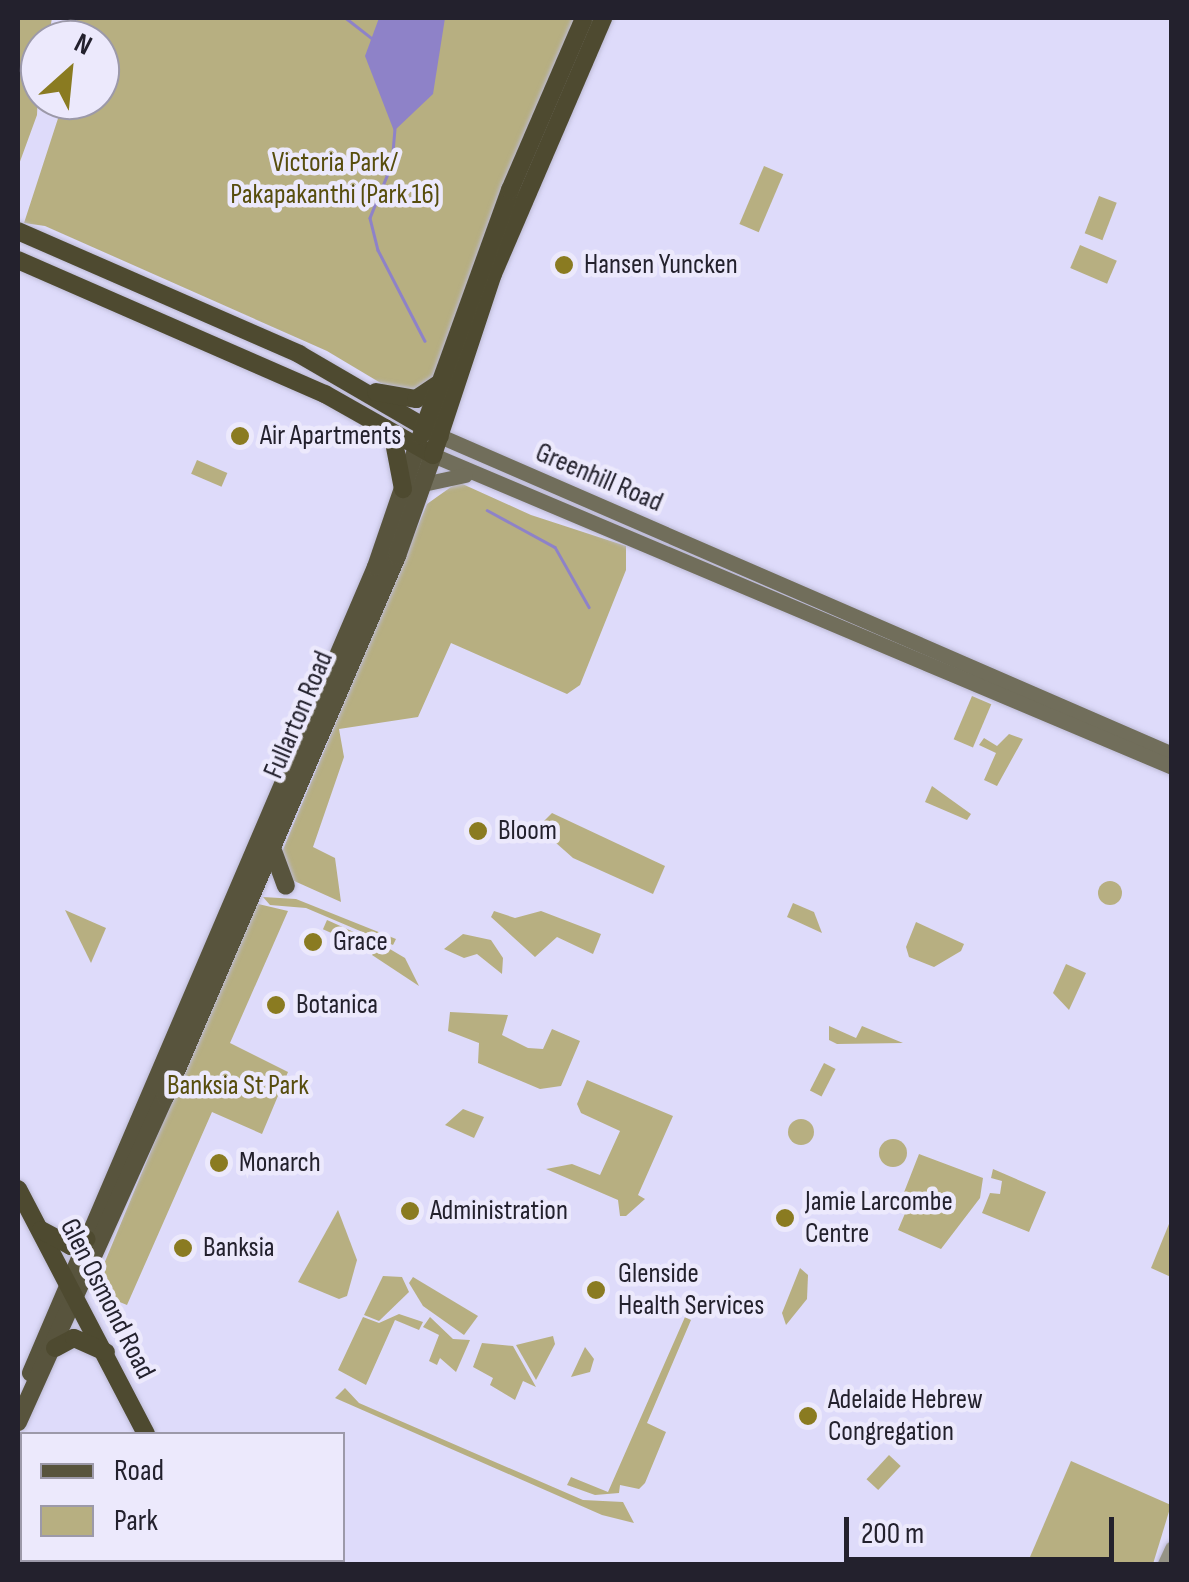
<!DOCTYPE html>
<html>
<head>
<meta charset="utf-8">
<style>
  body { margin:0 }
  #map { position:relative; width:1189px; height:1582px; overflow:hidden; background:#dedbfa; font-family:"Sofia Sans Condensed",sans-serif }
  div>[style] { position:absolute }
  .green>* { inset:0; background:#b7af81; transform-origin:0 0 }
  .round { border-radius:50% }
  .water>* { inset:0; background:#8e82c8 }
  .stream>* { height:2.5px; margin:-1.25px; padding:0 1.25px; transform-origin:1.25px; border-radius:1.25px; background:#8e82c8 }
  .roads { filter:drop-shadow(0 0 2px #bcbad5) drop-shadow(0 0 2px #bcbad5) }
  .tertiary>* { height:14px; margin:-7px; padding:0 7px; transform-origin:7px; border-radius:7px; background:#959386 }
  .secondary>* { height:15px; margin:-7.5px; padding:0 7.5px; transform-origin:7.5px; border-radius:7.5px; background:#716e5b }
  .primary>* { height:18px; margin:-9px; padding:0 9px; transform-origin:9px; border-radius:9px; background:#58543d }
  .trunk>* { height:18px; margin:-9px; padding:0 9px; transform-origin:9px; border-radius:9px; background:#4e4a30 }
  .dots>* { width:28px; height:28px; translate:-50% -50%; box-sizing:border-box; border:5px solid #ece9fc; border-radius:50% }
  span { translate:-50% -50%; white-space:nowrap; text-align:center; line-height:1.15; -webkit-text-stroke:9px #ece9fc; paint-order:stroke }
  .park-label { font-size:28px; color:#574d0d }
  .poi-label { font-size:28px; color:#23212d }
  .left { translate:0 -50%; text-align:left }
  .street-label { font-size:28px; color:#23212d }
  .frame { position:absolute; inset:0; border:20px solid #23212d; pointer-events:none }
  .legend { position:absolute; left:20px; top:1432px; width:325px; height:130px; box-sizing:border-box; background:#ece9fc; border:2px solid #9c99a9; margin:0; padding:12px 18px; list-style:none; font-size:30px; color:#23212d }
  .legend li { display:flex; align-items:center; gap:20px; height:50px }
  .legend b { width:50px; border:2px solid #9c99a9 }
  .north { position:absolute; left:20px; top:20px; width:100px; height:100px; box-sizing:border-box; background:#ece9fc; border:2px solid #9c99a9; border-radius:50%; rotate:27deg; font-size:28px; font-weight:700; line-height:40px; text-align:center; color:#23212d }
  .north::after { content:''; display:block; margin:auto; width:35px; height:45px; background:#8a7b21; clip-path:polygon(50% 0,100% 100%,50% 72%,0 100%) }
  .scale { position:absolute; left:844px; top:1517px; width:270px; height:45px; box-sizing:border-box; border:5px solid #23212d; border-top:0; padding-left:12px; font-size:30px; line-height:35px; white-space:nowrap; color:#23212d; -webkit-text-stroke:8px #ece9fc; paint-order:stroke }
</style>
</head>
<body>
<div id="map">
  <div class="green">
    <div style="clip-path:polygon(18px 18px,52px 18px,48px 40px,40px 40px,37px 115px,18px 167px)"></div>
    <div style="clip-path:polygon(77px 18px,577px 18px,432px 384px,421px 393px,384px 385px,327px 351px,45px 226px,24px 223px,64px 100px,100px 100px,100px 40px,74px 40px)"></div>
    <div style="left:764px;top:166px;width:21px;height:63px;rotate:23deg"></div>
    <div style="left:1099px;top:196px;width:19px;height:40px;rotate:21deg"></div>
    <div style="left:1080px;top:245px;width:40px;height:25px;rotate:23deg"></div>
    <div style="left:197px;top:460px;width:33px;height:15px;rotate:23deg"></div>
    <div style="clip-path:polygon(458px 482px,531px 515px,626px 546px,626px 570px,580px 685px,567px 694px,451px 643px,418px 717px,339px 729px,344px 757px,313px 847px,335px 858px,341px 902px,292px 880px,277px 864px,427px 504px)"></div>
    <div style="left:972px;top:696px;width:21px;height:47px;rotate:23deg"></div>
    <div style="clip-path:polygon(1009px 734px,1023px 739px,997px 786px,984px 780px,996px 753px,979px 745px,984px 738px,997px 746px)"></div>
    <div style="clip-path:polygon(932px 786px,971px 814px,967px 820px,925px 802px)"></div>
    <div style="clip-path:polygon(552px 813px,665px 866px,653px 894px,573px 858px,538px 827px)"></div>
    <div class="round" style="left:1098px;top:881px;width:24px;height:24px"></div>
    <div style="clip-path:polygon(263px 897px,296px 899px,396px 939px,393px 945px,306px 908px,270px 905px)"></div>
    <div style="clip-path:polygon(254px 903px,288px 911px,230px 1043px,288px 1072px,262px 1134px,212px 1112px,127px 1305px,95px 1292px,99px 1276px)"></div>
    <div style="clip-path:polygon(793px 903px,814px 912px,822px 933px,787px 917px)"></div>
    <div style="clip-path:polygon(65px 910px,106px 928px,91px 963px)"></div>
    <div style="clip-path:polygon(494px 911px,515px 918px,541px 911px,601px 934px,593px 954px,557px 937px,535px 957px,491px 917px)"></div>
    <div style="left:327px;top:920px;width:52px;height:10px;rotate:24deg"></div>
    <div style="clip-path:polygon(916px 922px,964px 944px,961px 951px,934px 967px,909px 957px,906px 947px)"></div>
    <div style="clip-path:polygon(463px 934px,491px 940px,503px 958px,502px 974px,477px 954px,464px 958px,444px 949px)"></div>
    <div style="clip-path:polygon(378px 942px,405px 958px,419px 986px,372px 955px)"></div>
    <div style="clip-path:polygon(1066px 964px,1086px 973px,1069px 1010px,1053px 993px)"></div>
    <div style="clip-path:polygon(450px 1012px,508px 1015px,502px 1035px,528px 1048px,543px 1049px,552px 1029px,580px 1041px,561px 1086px,540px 1089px,478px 1063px,479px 1043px,448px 1031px)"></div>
    <div style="clip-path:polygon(829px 1026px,856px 1038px,862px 1026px,903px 1043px,837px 1044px,829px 1040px)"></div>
    <div style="left:824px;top:1063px;width:13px;height:31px;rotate:27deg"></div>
    <div style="clip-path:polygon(587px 1080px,673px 1116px,638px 1195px,645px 1199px,626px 1216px,620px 1216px,618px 1200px,546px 1169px,572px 1164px,600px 1175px,620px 1131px,581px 1113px,577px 1104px)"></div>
    <div style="clip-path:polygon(463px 1109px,484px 1117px,474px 1138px,445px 1125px)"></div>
    <div class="round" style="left:788px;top:1119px;width:26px;height:26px"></div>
    <div class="round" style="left:879px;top:1139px;width:28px;height:28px"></div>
    <div style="clip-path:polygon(919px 1154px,983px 1178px,980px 1198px,941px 1249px,898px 1230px,909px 1204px,901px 1200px)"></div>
    <div style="clip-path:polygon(993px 1169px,1046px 1192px,1029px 1232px,982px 1213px,990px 1193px,1000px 1194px,1002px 1181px,991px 1178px)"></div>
    <div style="clip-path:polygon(338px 1210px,357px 1260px,347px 1296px,339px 1299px,298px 1282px)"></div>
    <div style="clip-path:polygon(1171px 1219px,1171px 1277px,1151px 1268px)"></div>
    <div style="clip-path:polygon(800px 1268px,808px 1275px,807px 1299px,786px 1325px,782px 1313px)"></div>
    <div style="clip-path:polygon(383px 1276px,402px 1277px,409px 1292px,379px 1321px,364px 1315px)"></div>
    <div style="clip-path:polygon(413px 1277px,478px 1316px,464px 1335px,423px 1306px,409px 1283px)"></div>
    <div style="clip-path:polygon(399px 1314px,423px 1322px,419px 1330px,395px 1320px,366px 1385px,338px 1370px,363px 1317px,379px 1323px)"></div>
    <div style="clip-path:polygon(430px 1317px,453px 1339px,470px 1340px,456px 1372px,440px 1358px,437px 1365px,429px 1361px,439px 1335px,423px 1327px)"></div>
    <div style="clip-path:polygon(685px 1317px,691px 1320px,647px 1423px,666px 1432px,645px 1483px,639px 1489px,620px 1485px,619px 1493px,595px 1495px,567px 1485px,571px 1477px,608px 1492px)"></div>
    <div style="clip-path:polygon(553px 1336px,555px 1344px,536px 1380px,516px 1345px)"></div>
    <div style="clip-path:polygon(482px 1343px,513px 1346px,536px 1387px,523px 1381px,515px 1400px,490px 1385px,493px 1378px,473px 1367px)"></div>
    <div style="clip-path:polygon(585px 1347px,594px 1359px,590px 1372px,571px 1377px)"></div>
    <div style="clip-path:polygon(345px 1388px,359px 1403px,583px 1500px,623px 1502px,634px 1523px,602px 1515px,335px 1398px)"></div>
    <div style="left:889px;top:1455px;width:16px;height:33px;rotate:43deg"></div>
    <div style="clip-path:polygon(1071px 1461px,1171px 1505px,1153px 1564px,1027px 1564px)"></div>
  </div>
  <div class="water">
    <div style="clip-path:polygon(379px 18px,445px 18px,433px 94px,394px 131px,365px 56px)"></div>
  </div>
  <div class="stream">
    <div style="left:346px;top:18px;width:33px;rotate:38deg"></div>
    <div style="left:395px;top:129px;width:35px;rotate:95deg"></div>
    <div style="left:392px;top:164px;width:58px;rotate:112.2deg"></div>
    <div style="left:370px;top:218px;width:33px;rotate:76deg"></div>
    <div style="left:378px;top:250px;width:102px;rotate:62.7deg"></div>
    <div style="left:487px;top:510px;width:77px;rotate:28.6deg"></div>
    <div style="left:555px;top:547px;width:69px;rotate:60.5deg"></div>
  </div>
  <div class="roads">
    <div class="tertiary">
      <div style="left:1165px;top:1564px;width:17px;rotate:-65deg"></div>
    </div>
    <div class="secondary">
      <div style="left:440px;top:436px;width:798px;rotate:23.48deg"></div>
      <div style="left:433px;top:455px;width:802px;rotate:22.89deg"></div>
      <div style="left:423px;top:484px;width:43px;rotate:-12.1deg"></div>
    </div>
    <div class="primary">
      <div style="left:272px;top:848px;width:40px;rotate:69.8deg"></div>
      <div style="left:31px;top:1373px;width:877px;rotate:-66.83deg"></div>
      <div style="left:376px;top:567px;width:127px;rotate:-71.1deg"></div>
      <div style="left:18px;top:1422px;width:357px;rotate:-65.7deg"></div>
      <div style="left:165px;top:1097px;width:589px;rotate:-66.79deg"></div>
      <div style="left:397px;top:556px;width:107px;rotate:-70.4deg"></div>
    </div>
    <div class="trunk">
      <div style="left:18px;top:231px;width:307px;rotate:23.6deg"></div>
      <div style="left:299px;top:354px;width:163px;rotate:30.2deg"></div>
      <div style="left:18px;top:260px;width:335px;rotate:23.6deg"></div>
      <div style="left:325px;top:394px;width:124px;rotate:29.5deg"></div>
      <div style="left:433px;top:455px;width:191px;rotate:-71.7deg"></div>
      <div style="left:493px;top:274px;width:279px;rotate:-66.7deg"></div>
      <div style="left:376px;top:392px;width:41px;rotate:9.9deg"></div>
      <div style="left:416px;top:399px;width:27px;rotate:-34deg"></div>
      <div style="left:385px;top:428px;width:17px;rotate:57deg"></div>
      <div style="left:394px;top:442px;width:48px;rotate:79.2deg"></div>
      <div style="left:421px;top:436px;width:262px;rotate:-70.1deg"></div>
      <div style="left:510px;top:190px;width:187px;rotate:-66.7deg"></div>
      <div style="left:18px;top:1189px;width:276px;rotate:62.4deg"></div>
      <div style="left:41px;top:1230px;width:34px;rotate:28deg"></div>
      <div style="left:71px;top:1246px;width:17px;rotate:-24deg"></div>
      <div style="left:55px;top:1348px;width:21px;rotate:-28deg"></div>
      <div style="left:74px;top:1338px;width:35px;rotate:24deg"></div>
      <div style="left:210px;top:1560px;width:4px;rotate:63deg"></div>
    </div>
  </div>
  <div class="dots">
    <div style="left:564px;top:265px;background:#8a7b21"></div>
    <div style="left:240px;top:436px;background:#8a7b21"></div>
    <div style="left:478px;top:831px;background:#8a7b21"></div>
    <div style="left:313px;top:942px;background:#8a7b21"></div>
    <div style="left:276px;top:1005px;background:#8a7b21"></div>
    <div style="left:219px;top:1163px;background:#8a7b21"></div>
    <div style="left:410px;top:1211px;background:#8a7b21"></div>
    <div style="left:785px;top:1218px;background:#8a7b21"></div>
    <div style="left:183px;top:1248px;background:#8a7b21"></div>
    <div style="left:596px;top:1290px;background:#8a7b21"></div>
    <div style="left:808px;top:1416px;background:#8a7b21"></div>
  </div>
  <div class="park-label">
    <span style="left:335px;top:179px">Victoria Park/<br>Pakapakanthi (Park 16)</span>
    <span style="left:238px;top:1086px">Banksia St Park</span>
  </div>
  <div class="poi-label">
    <span class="left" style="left:584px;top:265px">Hansen Yuncken</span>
    <span class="left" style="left:260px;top:436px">Air Apartments</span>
    <span class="left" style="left:498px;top:831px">Bloom</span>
    <span class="left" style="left:333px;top:942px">Grace</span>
    <span class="left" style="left:296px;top:1005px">Botanica</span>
    <span class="left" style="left:239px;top:1163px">Monarch</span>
    <span class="left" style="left:805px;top:1218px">Jamie Larcombe<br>Centre</span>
    <span class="left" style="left:430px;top:1211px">Administration</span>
    <span class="left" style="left:203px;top:1248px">Banksia</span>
    <span class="left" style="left:618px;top:1290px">Glenside<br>Health Services</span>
    <span class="left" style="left:828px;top:1416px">Adelaide Hebrew<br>Congregation</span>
  </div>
  <div class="street-label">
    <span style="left:599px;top:478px;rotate:23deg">Greenhill Road</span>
    <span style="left:299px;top:715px;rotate:-67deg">Fullarton Road</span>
    <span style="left:107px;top:1299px;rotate:63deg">Glen Osmond Road</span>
  </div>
  <div class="frame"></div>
  <ul class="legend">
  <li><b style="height:12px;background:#58543d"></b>Road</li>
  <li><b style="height:28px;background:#b7af81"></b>Park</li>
  </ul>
  <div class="north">N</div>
  <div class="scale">200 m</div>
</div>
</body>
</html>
